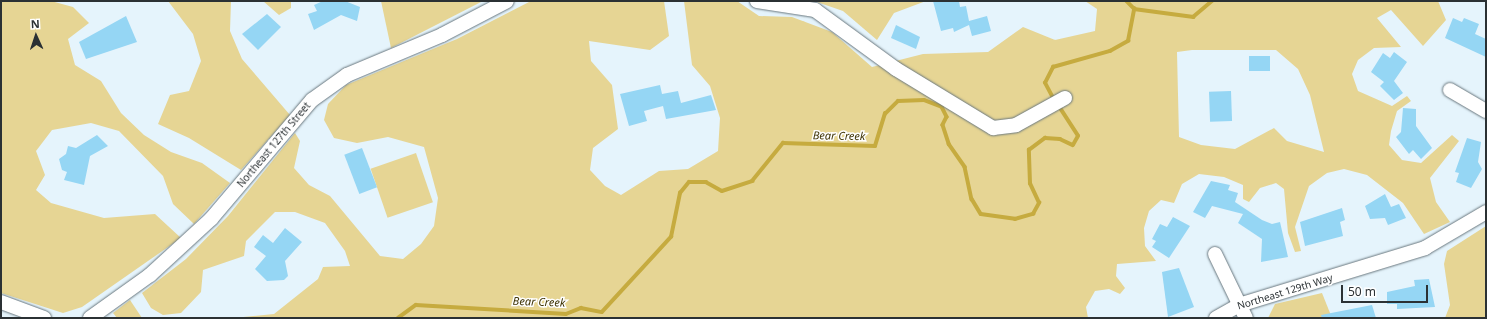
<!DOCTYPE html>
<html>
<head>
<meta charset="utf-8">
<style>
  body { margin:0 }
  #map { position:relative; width:1487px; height:319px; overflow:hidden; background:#e5f4fc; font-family:"Noto Sans",sans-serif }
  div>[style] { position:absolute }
  .green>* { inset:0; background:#e6d594; transform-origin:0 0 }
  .stream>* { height:3.5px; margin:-1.75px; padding:0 1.75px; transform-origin:1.75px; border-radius:1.75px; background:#c6ab3f }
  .building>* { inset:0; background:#95d6f4; transform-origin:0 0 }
  .roads { filter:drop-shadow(0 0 1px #69777e) drop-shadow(0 0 1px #69777e) }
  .street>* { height:14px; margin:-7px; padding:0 7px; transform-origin:7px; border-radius:7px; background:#fff }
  span { translate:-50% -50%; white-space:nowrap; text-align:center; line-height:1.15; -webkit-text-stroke:3px #fff; paint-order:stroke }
  .street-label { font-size:10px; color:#2b3134 }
  .water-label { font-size:11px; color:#3c3101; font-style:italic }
  .frame { position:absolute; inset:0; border:2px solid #2b3134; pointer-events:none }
  .north { position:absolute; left:16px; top:16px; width:40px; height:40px; -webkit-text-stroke:3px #fff; paint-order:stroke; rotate:357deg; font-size:11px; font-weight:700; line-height:16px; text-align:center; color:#2b3134 }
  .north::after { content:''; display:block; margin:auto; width:14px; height:18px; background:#2b3134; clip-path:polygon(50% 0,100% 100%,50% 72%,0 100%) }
  .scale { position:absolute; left:1341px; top:285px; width:87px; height:18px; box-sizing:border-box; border:2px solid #2b3134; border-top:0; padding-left:5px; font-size:12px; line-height:14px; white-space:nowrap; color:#2b3134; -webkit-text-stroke:3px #fff; paint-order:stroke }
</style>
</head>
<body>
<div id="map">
  <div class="green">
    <div style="clip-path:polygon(1px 1px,51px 1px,73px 7px,89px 23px,68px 39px,75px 65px,101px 81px,121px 113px,144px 135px,171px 152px,202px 163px,230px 183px,194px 224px,173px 204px,163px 176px,119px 131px,91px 123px,52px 130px,36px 151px,45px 175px,36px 190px,51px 203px,104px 218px,155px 214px,181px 238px,82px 307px,63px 313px,1px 293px)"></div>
    <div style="clip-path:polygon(168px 1px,231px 1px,230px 31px,242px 59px,290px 115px,241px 170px,189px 138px,158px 124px,170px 95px,189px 91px,201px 61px,193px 34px)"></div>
    <div style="clip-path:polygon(263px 1px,291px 1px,291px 8px,279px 15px)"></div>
    <div style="clip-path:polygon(381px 1px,483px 1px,391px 48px)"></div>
    <div style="clip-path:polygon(evenodd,531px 1px,664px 1px,669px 36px,650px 50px,589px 41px,591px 61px,612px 85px,618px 129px,593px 148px,590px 170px,605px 186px,621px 195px,659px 171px,688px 169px,718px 151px,720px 118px,710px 86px,692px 65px,684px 1px,737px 1px,759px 16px,792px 17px,832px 32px,872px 67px,923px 54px,988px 52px,1023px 27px,1055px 40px,1095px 31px,1097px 9px,1085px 1px,1438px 1px,1446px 20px,1423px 46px,1391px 10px,1377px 18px,1401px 47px,1374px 48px,1358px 60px,1352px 74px,1358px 91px,1392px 106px,1407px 96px,1411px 101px,1397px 111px,1391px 131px,1389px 145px,1402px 160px,1421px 163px,1452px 135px,1459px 141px,1430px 178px,1436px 202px,1450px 222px,1424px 234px,1403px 203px,1367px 175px,1344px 169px,1327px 173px,1309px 186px,1295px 227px,1301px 251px,1295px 252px,1288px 233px,1284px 189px,1276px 183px,1260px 188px,1249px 202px,1243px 199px,1243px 185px,1224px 177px,1199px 174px,1182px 184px,1174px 203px,1161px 200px,1149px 211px,1144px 228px,1145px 246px,1156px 261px,1117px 264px,1116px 276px,1125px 288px,1120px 294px,1109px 289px,1095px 291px,1086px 307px,1088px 318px,233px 318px,274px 314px,318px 279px,323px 267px,350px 266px,345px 251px,325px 223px,295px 212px,275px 212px,246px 241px,244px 256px,203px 270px,201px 292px,181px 313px,163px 315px,151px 308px,142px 293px,186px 259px,228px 216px,295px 133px,300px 141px,294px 168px,309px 185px,330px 196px,380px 256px,403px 259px,421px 244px,434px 226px,438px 198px,424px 147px,388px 137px,357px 143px,334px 138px,324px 120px,328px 104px,346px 85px,457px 39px,531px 1px,1192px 50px,1276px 50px,1298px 69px,1310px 95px,1324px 152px,1287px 141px,1274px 128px,1235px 149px,1201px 145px,1179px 137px,1177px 52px,1192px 50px)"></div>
    <div style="clip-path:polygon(814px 1px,926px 1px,894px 13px,877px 40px,843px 11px)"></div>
    <div style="left:416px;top:153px;width:52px;height:48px;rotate:71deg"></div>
    <div style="clip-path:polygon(1486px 226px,1486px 318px,1445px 318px,1450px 305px,1444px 264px,1447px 251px)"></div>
    <div style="clip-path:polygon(1322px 293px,1332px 318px,1268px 318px,1275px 304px)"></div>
    <div style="clip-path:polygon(130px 300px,142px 318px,117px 318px,113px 313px)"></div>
  </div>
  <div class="stream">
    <div style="left:1134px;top:9px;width:60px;rotate:7.7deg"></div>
    <div style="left:1193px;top:17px;width:25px;rotate:-40deg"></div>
    <div style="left:1054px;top:100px;width:19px;rotate:-118deg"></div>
    <div style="left:1045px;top:83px;width:18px;rotate:-63deg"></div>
    <div style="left:1053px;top:67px;width:59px;rotate:-15.7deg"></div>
    <div style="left:1110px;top:51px;width:21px;rotate:-29deg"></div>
    <div style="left:1128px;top:41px;width:33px;rotate:-79deg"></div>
    <div style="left:1134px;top:9px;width:11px;rotate:-135deg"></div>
    <div style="left:398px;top:318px;width:22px;rotate:-36deg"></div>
    <div style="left:416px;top:305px;width:150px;rotate:3.4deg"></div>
    <div style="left:566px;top:314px;width:16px;rotate:-22deg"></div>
    <div style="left:581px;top:308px;width:21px;rotate:11deg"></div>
    <div style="left:602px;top:312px;width:102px;rotate:-47.4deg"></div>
    <div style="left:671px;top:237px;width:45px;rotate:-78.4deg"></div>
    <div style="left:680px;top:193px;width:14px;rotate:-51deg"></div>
    <div style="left:689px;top:182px;width:17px"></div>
    <div style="left:706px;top:182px;width:18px;rotate:29deg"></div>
    <div style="left:722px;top:191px;width:32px;rotate:-18deg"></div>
    <div style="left:752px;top:181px;width:49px;rotate:-50.8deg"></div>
    <div style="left:783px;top:143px;width:92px;rotate:1.9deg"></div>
    <div style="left:875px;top:146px;width:34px;rotate:-73deg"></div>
    <div style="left:885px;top:114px;width:18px;rotate:-45deg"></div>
    <div style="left:898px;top:101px;width:26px;rotate:-2deg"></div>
    <div style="left:924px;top:100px;width:19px;rotate:21deg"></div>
    <div style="left:942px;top:107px;width:11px;rotate:63deg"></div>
    <div style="left:947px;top:117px;width:9px;rotate:117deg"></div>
    <div style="left:943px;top:125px;width:20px;rotate:72deg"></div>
    <div style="left:949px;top:144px;width:28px;rotate:55deg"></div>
    <div style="left:965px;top:167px;width:33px;rotate:78deg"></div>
    <div style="left:972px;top:199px;width:17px;rotate:59deg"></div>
    <div style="left:981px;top:214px;width:34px;rotate:8deg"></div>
    <div style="left:1015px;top:219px;width:19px;rotate:-16deg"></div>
    <div style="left:1033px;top:214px;width:13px;rotate:-61deg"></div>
    <div style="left:1039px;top:203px;width:21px;rotate:-115deg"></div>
    <div style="left:1030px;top:184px;width:34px;rotate:-92deg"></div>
    <div style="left:1029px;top:150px;width:20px;rotate:-37deg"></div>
    <div style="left:1045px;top:138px;width:15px;rotate:4deg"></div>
    <div style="left:1060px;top:139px;width:14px;rotate:25deg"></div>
    <div style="left:1073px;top:145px;width:10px;rotate:-61deg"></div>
    <div style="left:1078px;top:136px;width:37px;rotate:-123deg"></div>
  </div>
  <div class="building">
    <div style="clip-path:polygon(323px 1px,345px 1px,360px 7px,357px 21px,341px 15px,314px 30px,308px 14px,317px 11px,314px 5px)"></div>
    <div style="clip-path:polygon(933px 1px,959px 1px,960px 7px,966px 6px,969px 21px,987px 16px,991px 31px,972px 36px,969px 25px,954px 32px,953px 28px,941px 31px)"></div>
    <div style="clip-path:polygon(267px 14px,281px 27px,258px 50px,242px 34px)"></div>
    <div style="clip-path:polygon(126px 16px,137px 42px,86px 59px,79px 42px)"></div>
    <div style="clip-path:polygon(1453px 18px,1462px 22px,1464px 18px,1479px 24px,1475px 34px,1486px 39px,1486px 57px,1445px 38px)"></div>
    <div style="clip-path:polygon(896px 25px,920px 37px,916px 49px,891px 38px)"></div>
    <div style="clip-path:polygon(1394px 52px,1407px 62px,1394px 81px,1403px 93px,1394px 100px,1380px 86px,1384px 82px,1371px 72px,1383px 53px,1390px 58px)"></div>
    <div style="left:1249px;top:56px;width:21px;height:15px"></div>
    <div style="clip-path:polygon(660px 85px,662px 94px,678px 91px,681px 103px,711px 95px,716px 110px,666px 119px,663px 106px,644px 111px,647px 121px,629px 126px,620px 94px)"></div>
    <div style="left:1231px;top:91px;width:30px;height:22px;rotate:88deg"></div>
    <div style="clip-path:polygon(1403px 108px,1416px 109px,1416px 126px,1432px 148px,1421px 159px,1413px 150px,1409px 154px,1396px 137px,1401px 132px)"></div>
    <div style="clip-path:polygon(97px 135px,108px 146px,90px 156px,84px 185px,64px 180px,67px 172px,62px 170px,59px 159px,66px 154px,68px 146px,76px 148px)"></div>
    <div style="clip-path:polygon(1467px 138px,1481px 142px,1478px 162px,1482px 169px,1471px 188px,1456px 182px,1459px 173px,1455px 172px)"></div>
    <div style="left:362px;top:148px;width:42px;height:19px;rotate:69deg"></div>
    <div style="clip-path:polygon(1211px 181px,1230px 185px,1228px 190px,1238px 193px,1235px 202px,1262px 220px,1272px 224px,1280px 222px,1288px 257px,1261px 262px,1262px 239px,1238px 223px,1243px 214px,1212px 206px,1205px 218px,1193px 212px)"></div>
    <div style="clip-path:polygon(1385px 194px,1391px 207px,1399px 204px,1406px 218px,1388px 225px,1385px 218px,1370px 219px,1365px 206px)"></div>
    <div style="clip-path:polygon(1342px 208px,1345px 220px,1340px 222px,1343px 236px,1305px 246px,1300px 222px)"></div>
    <div style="clip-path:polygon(1173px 217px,1190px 226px,1169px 258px,1152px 247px,1156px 241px,1152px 239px,1160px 224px,1167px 227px)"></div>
    <div style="clip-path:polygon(285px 228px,302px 242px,285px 261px,288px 276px,284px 280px,267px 281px,255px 269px,266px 256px,254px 247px,263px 235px,273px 243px)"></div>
    <div style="clip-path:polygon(1179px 268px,1194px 307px,1168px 317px,1162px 272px)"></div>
    <div style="clip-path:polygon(1429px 279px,1435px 307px,1397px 309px,1397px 304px,1387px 304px,1387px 292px,1415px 286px,1414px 280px)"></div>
    <div style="clip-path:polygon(1372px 305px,1376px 318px,1322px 318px,1321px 315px)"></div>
  </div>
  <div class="roads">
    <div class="street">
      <div style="left:757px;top:1px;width:59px;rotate:8.8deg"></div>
      <div style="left:815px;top:10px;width:100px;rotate:36.1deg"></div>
      <div style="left:896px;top:69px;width:114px;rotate:31.3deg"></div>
      <div style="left:993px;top:128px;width:23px;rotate:-7deg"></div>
      <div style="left:1016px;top:125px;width:56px;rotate:-28.9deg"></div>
      <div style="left:1450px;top:90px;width:42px;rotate:30.3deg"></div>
      <div style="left:1215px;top:254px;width:71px;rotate:64.2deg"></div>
      <div style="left:1px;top:302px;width:46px;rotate:20.4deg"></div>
      <div style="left:90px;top:318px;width:74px;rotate:-35.6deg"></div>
      <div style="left:150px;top:275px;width:83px;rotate:-42.6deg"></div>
      <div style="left:211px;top:219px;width:156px;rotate:-49.7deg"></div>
      <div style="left:312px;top:100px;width:43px;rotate:-35.5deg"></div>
      <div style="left:347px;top:75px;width:103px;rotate:-22.8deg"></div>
      <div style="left:442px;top:35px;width:73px;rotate:-27.6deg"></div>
      <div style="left:1216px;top:318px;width:26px;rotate:-29deg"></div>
      <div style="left:1239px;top:305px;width:195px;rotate:-17deg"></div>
      <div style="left:1425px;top:248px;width:71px;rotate:-30.5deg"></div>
    </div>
  </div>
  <div class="street-label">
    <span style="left:274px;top:145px;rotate:-50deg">Northeast 127th Street</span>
    <span style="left:1285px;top:292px;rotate:-17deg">Northeast 129th Way</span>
  </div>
  <div class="water-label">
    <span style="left:839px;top:136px;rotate:1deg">Bear Creek</span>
    <span style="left:539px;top:302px;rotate:2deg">Bear Creek</span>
  </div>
  <div class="frame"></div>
  <div class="north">N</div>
  <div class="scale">50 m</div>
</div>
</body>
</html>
